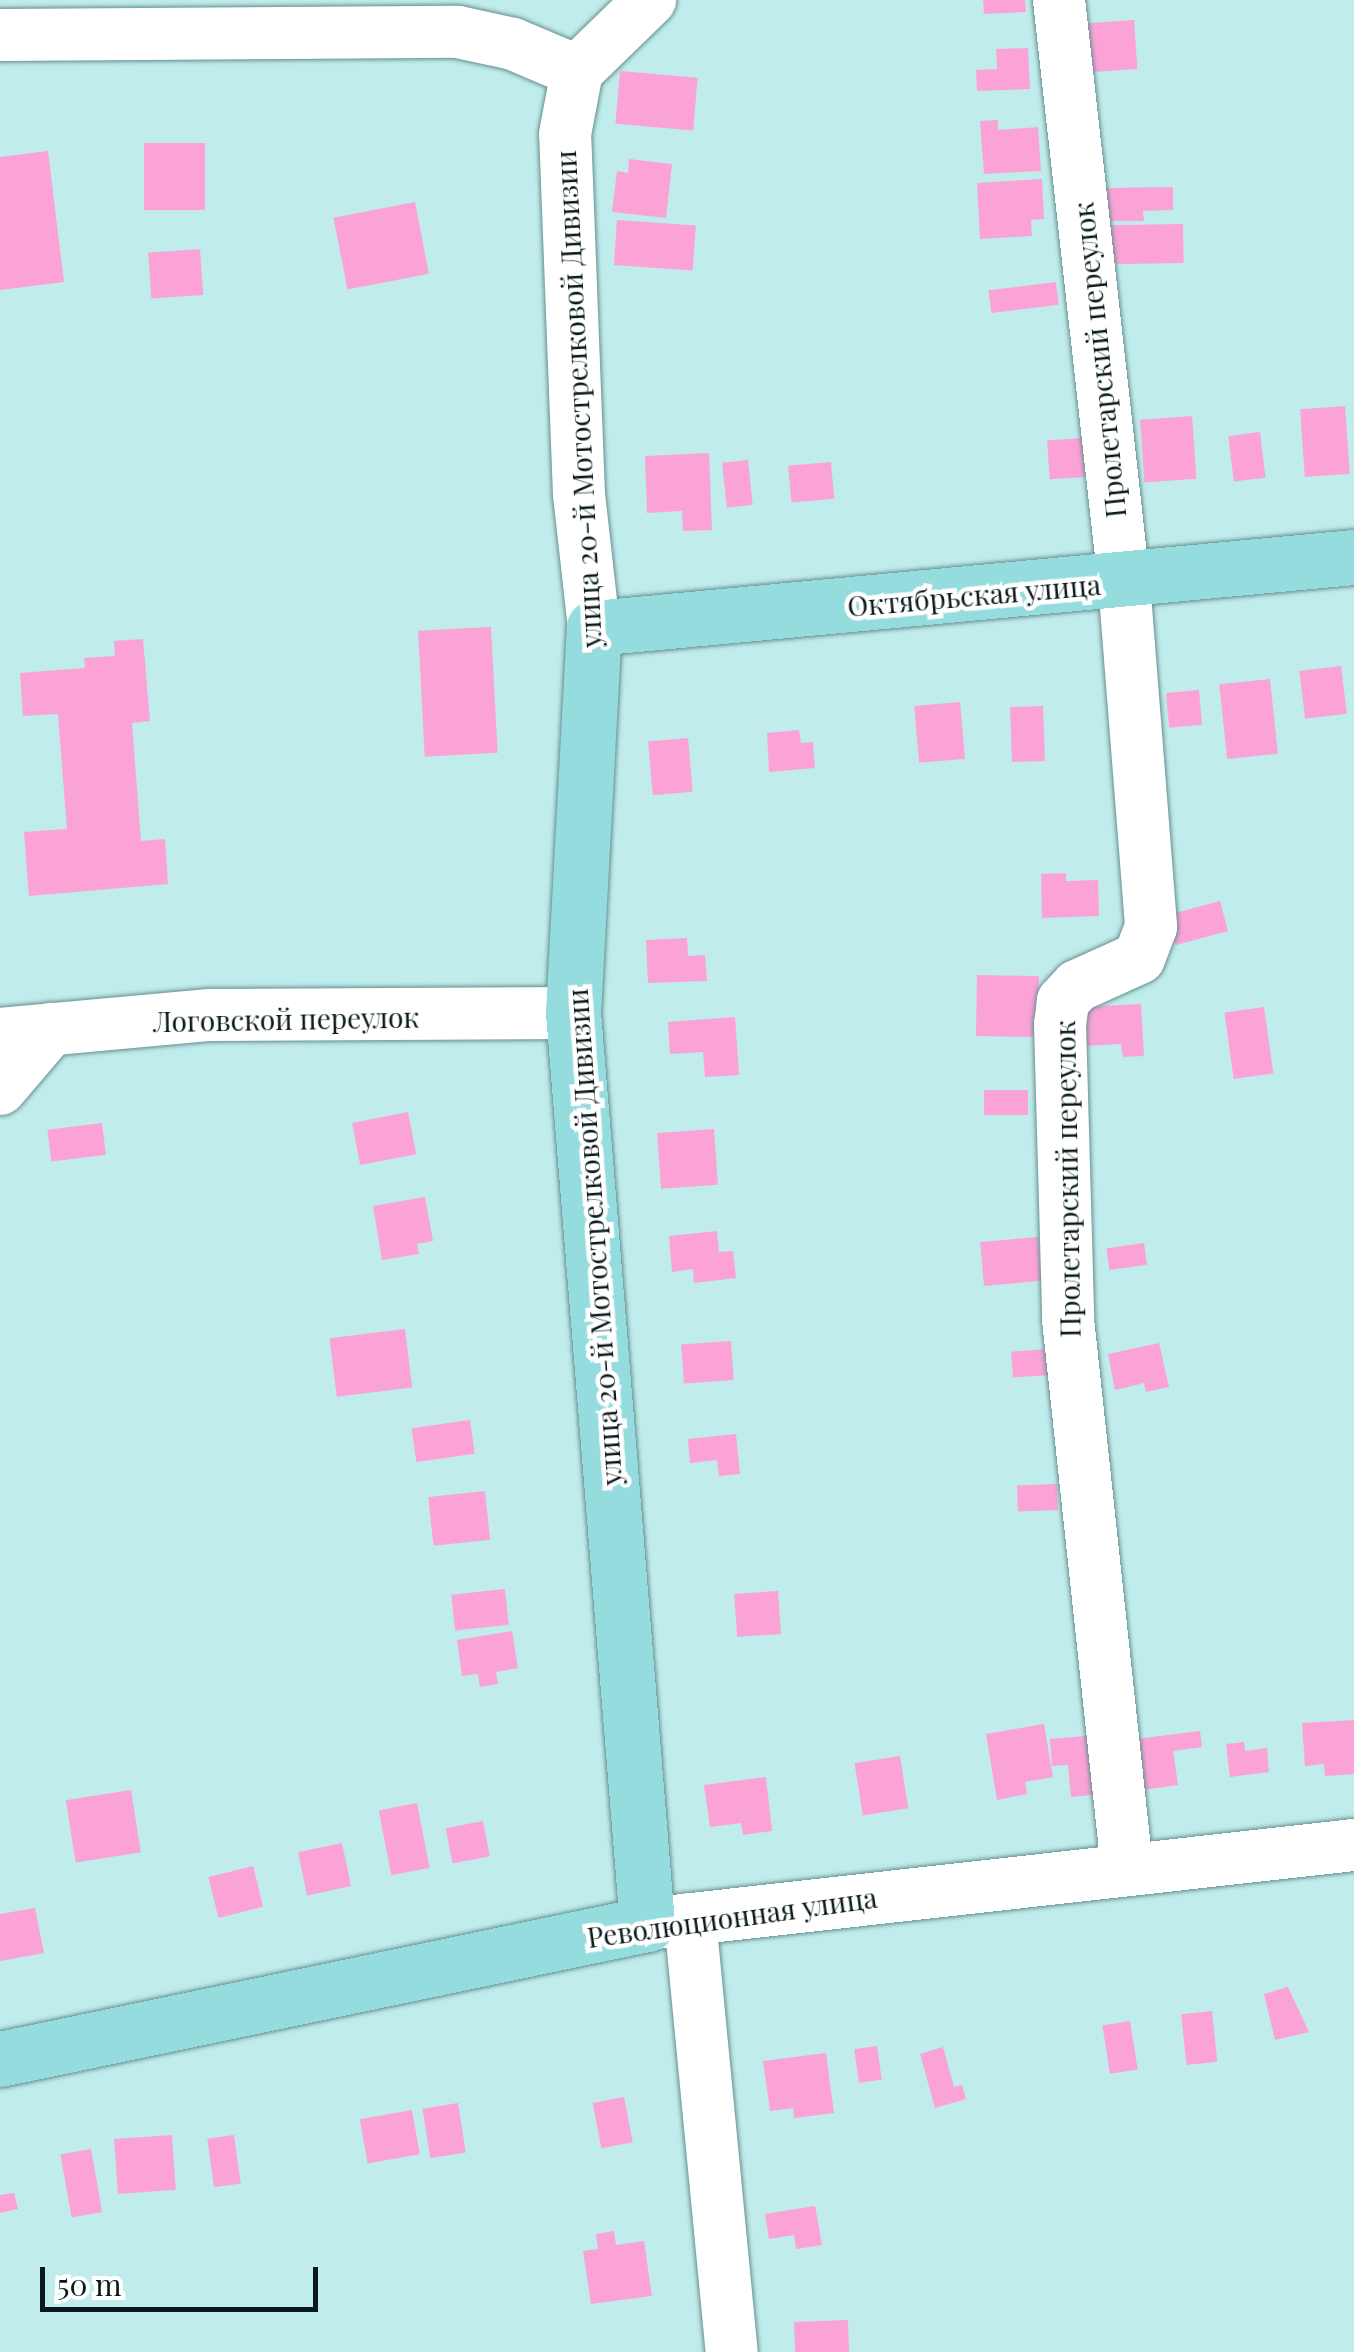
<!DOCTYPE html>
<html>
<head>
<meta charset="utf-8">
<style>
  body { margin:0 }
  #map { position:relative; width:1354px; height:2352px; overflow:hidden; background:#c0ecec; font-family:"Playfair Display",serif }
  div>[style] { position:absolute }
  .building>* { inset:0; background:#fba3d7; transform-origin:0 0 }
  .roads { filter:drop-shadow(0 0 2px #668f90) drop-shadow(0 0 2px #668f90) }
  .minor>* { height:52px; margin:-26px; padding:0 26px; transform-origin:26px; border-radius:26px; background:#fff }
  .major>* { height:55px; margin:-27.5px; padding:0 27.5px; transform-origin:27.5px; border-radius:27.5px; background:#95dcde }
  span { translate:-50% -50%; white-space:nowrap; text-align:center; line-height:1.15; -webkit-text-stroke:9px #fff; paint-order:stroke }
  .street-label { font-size:28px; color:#0a1a1b }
  .scale { position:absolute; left:40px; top:2267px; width:278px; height:45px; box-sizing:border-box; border:5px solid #0a1a1b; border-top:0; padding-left:12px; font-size:30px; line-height:35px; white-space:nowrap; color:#0a1a1b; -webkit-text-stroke:8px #fff; paint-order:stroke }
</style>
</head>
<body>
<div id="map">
  <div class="building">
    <div style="clip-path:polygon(983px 0,1025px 0,1026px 12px,984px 14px)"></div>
    <div style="left:1134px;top:20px;width:49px;height:50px;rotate:86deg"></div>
    <div style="clip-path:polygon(1028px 48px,1030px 89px,977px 91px,976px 70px,997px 69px,996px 49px)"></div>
    <div style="left:620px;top:71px;width:78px;height:53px;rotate:5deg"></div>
    <div style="clip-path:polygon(998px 120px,998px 130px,1038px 127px,1041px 171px,984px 174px,980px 121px)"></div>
    <div style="left:144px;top:143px;width:61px;height:67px"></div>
    <div style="clip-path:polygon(48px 151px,64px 282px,0 290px,0 157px)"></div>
    <div style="clip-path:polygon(629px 159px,672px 164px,666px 218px,612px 212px,617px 171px,628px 173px)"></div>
    <div style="clip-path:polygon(1042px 179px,1044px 219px,1031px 220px,1032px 236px,980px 239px,977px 183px)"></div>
    <div style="clip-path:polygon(1173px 187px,1173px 210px,1143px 211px,1144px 221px,1105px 221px,1105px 188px)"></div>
    <div style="left:415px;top:202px;width:73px;height:83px;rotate:79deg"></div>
    <div style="left:617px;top:220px;width:79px;height:45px;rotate:4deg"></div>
    <div style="left:1183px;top:224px;width:39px;height:75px;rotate:89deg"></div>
    <div style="left:200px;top:249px;width:46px;height:52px;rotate:86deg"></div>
    <div style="left:1056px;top:282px;width:23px;height:68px;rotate:83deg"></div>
    <div style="left:1345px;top:406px;width:68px;height:45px;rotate:86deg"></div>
    <div style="left:1192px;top:416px;width:63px;height:52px;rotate:86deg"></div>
    <div style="left:1260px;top:432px;width:46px;height:32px;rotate:83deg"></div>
    <div style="left:1082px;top:438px;width:39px;height:35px;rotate:86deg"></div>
    <div style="clip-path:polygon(709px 453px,712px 530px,683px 531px,682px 511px,647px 513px,645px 456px)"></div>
    <div style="left:748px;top:460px;width:45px;height:26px;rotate:84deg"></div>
    <div style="left:831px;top:462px;width:37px;height:43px;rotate:85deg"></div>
    <div style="left:491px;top:627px;width:126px;height:73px;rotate:87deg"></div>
    <div style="clip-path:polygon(143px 639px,150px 721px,132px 723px,141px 841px,165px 839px,168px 884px,29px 896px,24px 832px,67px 829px,58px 714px,23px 716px,20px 673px,85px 668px,84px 658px,115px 656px,114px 641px)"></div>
    <div style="left:1341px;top:666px;width:48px;height:42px;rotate:83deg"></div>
    <div style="left:1270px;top:679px;width:75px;height:51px;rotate:84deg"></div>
    <div style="left:1199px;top:690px;width:35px;height:33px;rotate:85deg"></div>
    <div style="left:960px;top:702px;width:57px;height:46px;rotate:85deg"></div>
    <div style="left:1043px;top:706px;width:55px;height:33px;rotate:88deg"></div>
    <div style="clip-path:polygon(799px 730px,801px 743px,813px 742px,815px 768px,769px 772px,767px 733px)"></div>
    <div style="left:688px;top:738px;width:54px;height:40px;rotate:85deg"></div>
    <div style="clip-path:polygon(1066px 873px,1066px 881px,1098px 880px,1099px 916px,1042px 918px,1041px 874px)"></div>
    <div style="left:1220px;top:901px;width:31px;height:54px;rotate:75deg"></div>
    <div style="clip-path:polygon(687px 938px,688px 956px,705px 955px,707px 981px,648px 983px,646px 940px)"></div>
    <div style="left:977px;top:975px;width:62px;height:61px;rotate:1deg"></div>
    <div style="clip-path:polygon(1141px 1004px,1144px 1056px,1123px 1057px,1121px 1044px,1084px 1046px,1082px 1007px)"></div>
    <div style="left:1264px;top:1007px;width:67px;height:40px;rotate:82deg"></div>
    <div style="clip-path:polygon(735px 1017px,739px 1075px,705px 1077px,703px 1052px,670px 1054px,668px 1022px)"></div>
    <div style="left:1028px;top:1090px;width:25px;height:44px;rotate:90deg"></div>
    <div style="left:408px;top:1112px;width:43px;height:57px;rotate:79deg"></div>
    <div style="left:102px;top:1123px;width:32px;height:55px;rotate:83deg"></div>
    <div style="left:714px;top:1129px;width:56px;height:57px;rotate:86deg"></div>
    <div style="clip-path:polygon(425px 1197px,433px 1241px,417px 1244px,419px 1254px,382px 1260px,373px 1206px)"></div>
    <div style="clip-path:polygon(717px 1231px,719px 1252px,733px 1251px,736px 1278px,694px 1283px,693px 1269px,672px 1272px,669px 1236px)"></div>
    <div style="left:1038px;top:1237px;width:44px;height:58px;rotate:85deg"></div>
    <div style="left:1144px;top:1243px;width:22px;height:38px;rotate:82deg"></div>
    <div style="left:405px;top:1329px;width:59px;height:76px;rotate:83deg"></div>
    <div style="left:731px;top:1341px;width:39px;height:50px;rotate:86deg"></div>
    <div style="clip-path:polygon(1159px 1343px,1169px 1387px,1146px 1392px,1144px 1383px,1115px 1390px,1108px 1354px)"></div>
    <div style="left:1049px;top:1349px;width:26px;height:38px;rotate:86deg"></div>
    <div style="left:470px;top:1420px;width:34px;height:59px;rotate:82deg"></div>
    <div style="clip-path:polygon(736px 1434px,740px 1474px,719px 1476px,717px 1460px,690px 1463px,688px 1439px)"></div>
    <div style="left:1057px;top:1484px;width:26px;height:40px;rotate:88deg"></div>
    <div style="left:485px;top:1491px;width:49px;height:57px;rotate:84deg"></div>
    <div style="left:505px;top:1589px;width:36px;height:54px;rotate:84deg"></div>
    <div style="left:778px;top:1591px;width:43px;height:44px;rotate:86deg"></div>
    <div style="clip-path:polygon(512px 1631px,518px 1668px,496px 1672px,498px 1684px,480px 1687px,478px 1674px,462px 1676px,457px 1640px)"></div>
    <div style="clip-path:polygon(1354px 1720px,1354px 1774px,1325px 1776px,1324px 1764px,1305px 1766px,1302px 1723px)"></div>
    <div style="clip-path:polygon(1044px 1724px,1053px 1777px,1025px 1782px,1027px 1794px,997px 1800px,986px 1734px)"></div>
    <div style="clip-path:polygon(1200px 1731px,1202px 1747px,1173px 1751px,1178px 1785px,1135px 1791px,1128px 1740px)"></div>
    <div style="clip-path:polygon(1097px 1735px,1102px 1794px,1071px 1797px,1068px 1765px,1052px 1766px,1050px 1739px)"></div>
    <div style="clip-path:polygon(1244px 1742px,1245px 1751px,1267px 1748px,1269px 1772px,1230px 1777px,1226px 1744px)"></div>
    <div style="left:900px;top:1756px;width:53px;height:46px;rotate:81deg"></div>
    <div style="clip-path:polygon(766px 1777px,772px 1831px,743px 1835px,741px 1823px,710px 1827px,704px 1785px)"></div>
    <div style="left:131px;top:1790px;width:63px;height:66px;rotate:81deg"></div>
    <div style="left:417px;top:1803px;width:66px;height:39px;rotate:79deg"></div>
    <div style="left:483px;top:1821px;width:36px;height:38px;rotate:79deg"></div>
    <div style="left:342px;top:1843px;width:44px;height:45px;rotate:78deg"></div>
    <div style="left:253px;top:1866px;width:42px;height:46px;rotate:76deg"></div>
    <div style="clip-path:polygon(35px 1908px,44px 1953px,0 1961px,0 1914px)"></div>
    <div style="clip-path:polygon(1288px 1987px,1309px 2032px,1275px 2040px,1264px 1994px)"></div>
    <div style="left:1212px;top:2011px;width:51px;height:31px;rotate:84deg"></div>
    <div style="left:1130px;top:2021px;width:49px;height:28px;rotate:81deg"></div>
    <div style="left:877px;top:2046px;width:34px;height:23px;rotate:82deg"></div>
    <div style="clip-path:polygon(943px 2047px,954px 2087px,962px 2085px,966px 2099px,935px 2108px,920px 2054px)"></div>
    <div style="clip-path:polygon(826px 2053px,834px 2113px,794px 2118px,793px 2108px,770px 2111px,763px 2061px)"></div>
    <div style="left:624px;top:2097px;width:46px;height:32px;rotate:79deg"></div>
    <div style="left:458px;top:2103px;width:50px;height:36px;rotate:81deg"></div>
    <div style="left:412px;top:2110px;width:45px;height:53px;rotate:80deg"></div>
    <div style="left:172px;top:2135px;width:55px;height:58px;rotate:86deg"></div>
    <div style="left:234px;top:2135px;width:49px;height:27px;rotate:82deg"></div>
    <div style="left:91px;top:2149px;width:64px;height:31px;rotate:80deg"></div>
    <div style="clip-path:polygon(14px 2193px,18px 2209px,0 2213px,0 2195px)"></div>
    <div style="clip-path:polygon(815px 2206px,822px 2245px,796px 2249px,794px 2235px,769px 2239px,765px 2214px)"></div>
    <div style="clip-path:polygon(614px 2231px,616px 2245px,644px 2241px,652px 2296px,591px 2304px,583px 2251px,598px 2249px,596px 2234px)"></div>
    <div style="left:848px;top:2320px;width:32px;height:54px;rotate:88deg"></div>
  </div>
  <div class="roads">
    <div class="minor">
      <div style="left:1059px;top:0;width:586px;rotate:83.63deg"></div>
      <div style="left:1124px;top:582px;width:346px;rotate:85.5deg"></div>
      <div style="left:1151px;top:927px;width:33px;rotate:111deg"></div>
      <div style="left:1139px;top:958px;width:68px;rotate:155.7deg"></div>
      <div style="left:1077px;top:986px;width:21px;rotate:133deg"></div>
      <div style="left:1063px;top:1001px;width:23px;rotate:97deg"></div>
      <div style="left:1060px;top:1024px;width:295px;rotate:88.4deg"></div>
      <div style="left:1068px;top:1319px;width:552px;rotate:83.87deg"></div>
      <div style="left:0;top:35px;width:458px;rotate:-0.4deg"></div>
      <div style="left:458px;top:32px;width:56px;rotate:12.3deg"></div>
      <div style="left:513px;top:44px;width:69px;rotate:22.9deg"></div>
      <div style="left:594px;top:628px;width:134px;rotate:-96.4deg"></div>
      <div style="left:579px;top:495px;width:361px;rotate:-92.2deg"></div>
      <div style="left:565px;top:134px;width:64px;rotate:-79.2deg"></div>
      <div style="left:577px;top:71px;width:102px;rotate:-44.2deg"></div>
      <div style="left:0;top:1034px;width:211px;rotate:-5.2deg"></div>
      <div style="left:210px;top:1015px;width:363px;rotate:-0.3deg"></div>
      <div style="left:0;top:1089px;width:79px;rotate:-49.6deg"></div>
      <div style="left:690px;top:1919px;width:435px;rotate:84.5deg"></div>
      <div style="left:647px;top:1924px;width:711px;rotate:-6.38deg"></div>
    </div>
    <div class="major">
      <div style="left:0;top:2059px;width:661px;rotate:-11.79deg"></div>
      <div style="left:647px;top:1924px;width:914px;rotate:-94.64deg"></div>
      <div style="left:573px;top:1013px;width:386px;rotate:-86.9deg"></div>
      <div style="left:594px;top:628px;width:763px;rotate:-5.34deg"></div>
    </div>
  </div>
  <div class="street-label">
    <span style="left:1099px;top:360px;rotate:-96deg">Пролетарский переулок</span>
    <span style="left:578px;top:399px;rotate:-93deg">улица 20-й Мотострелковой Дивизии</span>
    <span style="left:974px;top:595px;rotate:-5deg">Октябрьская улица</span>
    <span style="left:286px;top:1019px;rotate:-1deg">Логовской переулок</span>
    <span style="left:1067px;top:1179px;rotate:-91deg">Пролетарский переулок</span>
    <span style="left:594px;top:1237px;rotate:-94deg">улица 20-й Мотострелковой Дивизии</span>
    <span style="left:732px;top:1917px;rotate:-8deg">Революционная улица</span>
  </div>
  <div class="scale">50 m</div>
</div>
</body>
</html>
